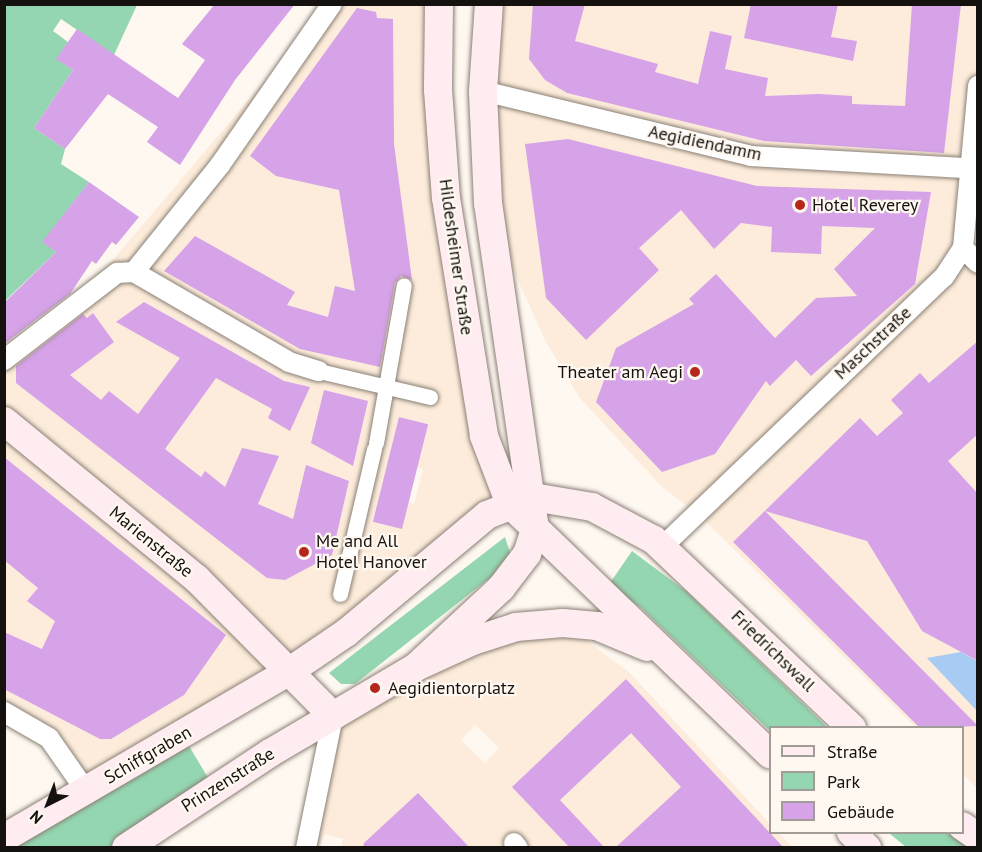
<!DOCTYPE html>
<html>
<head>
<meta charset="utf-8">
<style>
  body { margin:0 }
  #map { position:relative; width:982px; height:852px; overflow:hidden; background:#fef8f1; font-family:"PT Sans",sans-serif }
  div>[style] { position:absolute }
  .built>* { inset:0; background:#fdecdb }
  .green>* { inset:0; background:#94d6b1 }
  .water>* { inset:0; background:#a7cbf2 }
  .building>* { inset:0; background:#d6a2e8; transform-origin:0 0 }
  .roads { filter:drop-shadow(0 0 2px #8a8076) drop-shadow(0 0 2px #8a8076) }
  .pedestrian>* { height:15px; margin:-7.5px; padding:0 7.5px; transform-origin:7.5px; border-radius:7.5px; background:#fff }
  .minor>* { height:20px; margin:-10px; padding:0 10px; transform-origin:10px; border-radius:10px; background:#fff }
  .secondary>* { height:28px; margin:-14px; padding:0 14px; transform-origin:14px; border-radius:14px; background:#ffecf0 }
  .dots>* { width:16px; height:16px; translate:-50% -50%; box-sizing:border-box; border:3px solid #fef8f1; border-radius:50% }
  span { translate:-50% -50%; white-space:nowrap; text-align:center; line-height:1.15; -webkit-text-stroke:4.5px #fef8f1; paint-order:stroke }
  .street-label { font-size:18px; color:#15110e }
  .poi-label { font-size:18px; color:#15110e }
  .left { translate:0 -50%; text-align:left }
  .right { translate:-100% -50%; text-align:right }
  .frame { position:absolute; inset:0; border:6px solid #15110e; pointer-events:none }
  .legend { position:absolute; left:769px; top:726px; width:195px; height:108px; box-sizing:border-box; background:#fef8f1; border:2px solid #a19c96; margin:0; padding:8px 10px; list-style:none; font-size:18px; color:#15110e }
  .legend li { display:flex; align-items:center; gap:12px; height:30px }
  .legend b { width:30px; border:2px solid #a19c96 }
  .north { position:absolute; left:18px; top:774px; width:60px; height:60px; -webkit-text-stroke:4px #fef8f1; paint-order:stroke; rotate:222deg; font-size:16px; font-weight:700; line-height:24px; text-align:center; color:#15110e }
  .north::after { content:''; display:block; margin:auto; width:21px; height:27px; background:#15110e; clip-path:polygon(50% 0,100% 100%,50% 72%,0 100%) }
</style>
</head>
<body>
<div id="map">
  <div class="built">
    <div style="clip-path:polygon(evenodd,329px 5px,438px 5px,437px 90px,507px 503px,346px 632px,86px 791px,50px 739px,5px 713px,4px 355px,106px 268px,329px 5px,403px 464px,423px 469px,414px 504px,394px 498px,403px 464px)"></div>
    <div style="clip-path:polygon(489px 5px,977px 5px,978px 86px,963px 248px,978px 263px,977px 789px,963px 774px,962px 728px,915px 727px,699px 515px,661px 486px,579px 397px,546px 342px,493px 225px)"></div>
    <div style="clip-path:polygon(evenodd,563px 623px,630px 673px,770px 824px,770px 832px,778px 833px,793px 847px,341px 848px,343px 839px,324px 834px,319px 847px,306px 848px,333px 716px,416px 667px,563px 623px,475px 725px,499px 748px,485px 763px,461px 740px,475px 725px)"></div>
  </div>
  <div class="green">
    <div style="clip-path:polygon(4px 5px,137px 5px,114px 55px,61px 19px,53px 31px,68px 42px,57px 59px,73px 70px,34px 128px,65px 149px,61px 164px,89px 182px,43px 242px,56px 252px,5px 301px)"></div>
    <div style="clip-path:polygon(505px 537px,510px 553px,501px 569px,355px 684px,341px 684px,329px 673px)"></div>
    <div style="clip-path:polygon(632px 551px,687px 592px,827px 727px,770px 731px,640px 607px,621px 595px,610px 583px)"></div>
    <div style="clip-path:polygon(186px 741px,210px 781px,112px 847px,5px 848px)"></div>
    <div style="clip-path:polygon(889px 833px,949px 833px,970px 847px,906px 847px)"></div>
  </div>
  <div class="water">
    <div style="clip-path:polygon(961px 652px,977px 661px,977px 711px,927px 658px)"></div>
  </div>
  <div class="building">
    <div style="clip-path:polygon(215px 4px,295px 4px,235px 80px,180px 165px,147px 142px,158px 127px,108px 94px,65px 149px,34px 128px,73px 70px,56px 59px,77px 29px,178px 98px,205px 60px,182px 44px)"></div>
    <div style="clip-path:polygon(533px 4px,585px 4px,575px 41px,658px 64px,655px 72px,698px 84px,710px 31px,732px 36px,725px 69px,768px 78px,765px 96px,819px 94px,852px 96px,852px 104px,905px 106px,912px 4px,961px 4px,944px 153px,764px 141px,567px 93px,545px 80px,529px 59px)"></div>
    <div style="clip-path:polygon(751px 4px,838px 4px,831px 37px,857px 41px,853px 61px,744px 38px)"></div>
    <div style="clip-path:polygon(357px 8px,376px 12px,377px 18px,393px 19px,394px 144px,412px 280px,401px 276px,395px 283px,380px 367px,300px 349px,164px 271px,195px 236px,295px 292px,287px 305px,328px 317px,335px 286px,355px 291px,339px 190px,276px 176px,250px 156px)"></div>
    <div style="clip-path:polygon(568px 139px,757px 186px,931px 192px,915px 284px,811px 376px,796px 360px,770px 386px,766px 381px,715px 454px,662px 472px,596px 402px,616px 348px,694px 304px,689px 299px,716px 274px,775px 338px,816px 298px,857px 296px,834px 269px,875px 228px,822px 226px,821px 254px,771px 252px,772px 227px,741px 223px,714px 249px,681px 210px,639px 248px,659px 270px,586px 340px,546px 298px,525px 144px)"></div>
    <div style="clip-path:polygon(89px 182px,139px 217px,116px 245px,112px 242px,96px 264px,92px 261px,70px 294px,4px 344px,4px 303px,56px 252px,42px 242px)"></div>
    <div style="clip-path:polygon(144px 302px,284px 381px,310px 387px,290px 431px,268px 418px,272px 409px,216px 378px,165px 449px,201px 477px,205px 471px,225px 487px,242px 448px,279px 456px,258px 504px,293px 519px,306px 465px,349px 481px,332px 555px,285px 580px,267px 578px,16px 383px,16px 366px,83px 314px,87px 318px,93px 313px,114px 342px,70px 375px,101px 400px,109px 391px,138px 414px,180px 358px,116px 322px)"></div>
    <div style="clip-path:polygon(978px 341px,978px 434px,948px 461px,978px 494px,978px 661px,922px 631px,867px 541px,765px 511px,978px 726px,920px 728px,733px 542px,860px 418px,877px 436px,903px 413px,891px 400px,920px 373px,929px 383px)"></div>
    <div style="clip-path:polygon(324px 390px,368px 401px,353px 466px,311px 443px)"></div>
    <div style="left:399px;top:417px;width:30px;height:108px;rotate:14deg"></div>
    <div style="clip-path:polygon(4px 457px,226px 635px,184px 695px,111px 739px,100px 739px,4px 689px,4px 632px,42px 649px,55px 621px,27px 601px,38px 588px,4px 560px)"></div>
    <div style="clip-path:polygon(626px 679px,784px 848px,615px 848px,681px 787px,631px 733px,560px 800px,605px 848px,570px 848px,512px 787px)"></div>
    <div style="clip-path:polygon(418px 793px,470px 848px,363px 848px,364px 843px)"></div>
  </div>
  <div class="roads">
    <div class="pedestrian">
      <div style="left:319px;top:371px;width:114px;rotate:13.2deg"></div>
      <div style="left:376px;top:443px;width:160px;rotate:-80deg"></div>
      <div style="left:340px;top:594px;width:149px;rotate:-76.8deg"></div>
    </div>
    <div class="minor">
      <div style="left:483px;top:91px;width:276px;rotate:13.6deg"></div>
      <div style="left:751px;top:156px;width:217px;rotate:3.2deg"></div>
      <div style="left:963px;top:248px;width:21px;rotate:45deg"></div>
      <div style="left:134px;top:272px;width:179px;rotate:30.1deg"></div>
      <div style="left:289px;top:362px;width:31px;rotate:17deg"></div>
      <div style="left:4px;top:360px;width:143px;rotate:-37.6deg"></div>
      <div style="left:117px;top:273px;width:17px;rotate:-3deg"></div>
      <div style="left:134px;top:272px;width:137px;rotate:-51.2deg"></div>
      <div style="left:220px;top:165px;width:196px;rotate:-55.2deg"></div>
      <div style="left:662px;top:547px;width:390px;rotate:-43.8deg"></div>
      <div style="left:944px;top:277px;width:35px;rotate:-57deg"></div>
      <div style="left:963px;top:248px;width:163px;rotate:-84.7deg"></div>
      <div style="left:4px;top:712px;width:52px;rotate:30deg"></div>
      <div style="left:49px;top:738px;width:65px;rotate:55.1deg"></div>
      <div style="left:514px;top:843px;width:6px;rotate:51deg"></div>
      <div style="left:306px;top:848px;width:135px;rotate:-78.4deg"></div>
    </div>
    <div class="secondary">
      <div style="left:439px;top:4px;width:86px;rotate:90.7deg"></div>
      <div style="left:438px;top:90px;width:108px;rotate:85.8deg"></div>
      <div style="left:446px;top:198px;width:241px;rotate:80.9deg"></div>
      <div style="left:484px;top:436px;width:73px;rotate:69.1deg"></div>
      <div style="left:510px;top:504px;width:361px;rotate:43.9deg"></div>
      <div style="left:4px;top:421px;width:249px;rotate:39.3deg"></div>
      <div style="left:197px;top:579px;width:193px;rotate:45.2deg"></div>
      <div style="left:416px;top:667px;width:116px;rotate:-42.9deg"></div>
      <div style="left:501px;top:588px;width:43px;rotate:-52.6deg"></div>
      <div style="left:527px;top:554px;width:26px;rotate:-72deg"></div>
      <div style="left:535px;top:529px;width:329px;rotate:-98.2deg"></div>
      <div style="left:488px;top:203px;width:112px;rotate:-92.6deg"></div>
      <div style="left:483px;top:91px;width:87px;rotate:-86.1deg"></div>
      <div style="left:962px;top:826px;width:19px;rotate:35deg"></div>
      <div style="left:851px;top:832px;width:23px;rotate:45deg"></div>
      <div style="left:4px;top:838px;width:331px;rotate:-30.3deg"></div>
      <div style="left:290px;top:671px;width:68px;rotate:-34.2deg"></div>
      <div style="left:346px;top:633px;width:184px;rotate:-39.9deg"></div>
      <div style="left:487px;top:515px;width:49px;rotate:-21.4deg"></div>
      <div style="left:533px;top:497px;width:60px;rotate:9.6deg"></div>
      <div style="left:592px;top:507px;width:70px;rotate:28deg"></div>
      <div style="left:654px;top:540px;width:273px;rotate:43.5deg"></div>
      <div style="left:126px;top:848px;width:173px;rotate:-33.4deg"></div>
      <div style="left:270px;top:753px;width:169px;rotate:-30.5deg"></div>
      <div style="left:416px;top:667px;width:63px;rotate:-24.5deg"></div>
      <div style="left:473px;top:641px;width:45px;rotate:-18deg"></div>
      <div style="left:516px;top:627px;width:47px;rotate:-4.9deg"></div>
      <div style="left:563px;top:623px;width:34px;rotate:5deg"></div>
      <div style="left:597px;top:626px;width:54px;rotate:22.8deg"></div>
    </div>
  </div>
  <div class="dots">
    <div style="left:800px;top:205px;background:#b5261c"></div>
    <div style="left:695px;top:372px;background:#b5261c"></div>
    <div style="left:304px;top:552px;background:#b5261c"></div>
    <div style="left:375px;top:688px;background:#b5261c"></div>
  </div>
  <div class="street-label">
    <span style="left:705px;top:143px;rotate:12deg">Aegidiendamm</span>
    <span style="left:456px;top:257px;rotate:82deg">Hildesheimer Straße</span>
    <span style="left:873px;top:343px;rotate:-43deg">Maschstraße</span>
    <span style="left:151px;top:542px;rotate:39deg">Marienstraße</span>
    <span style="left:773px;top:651px;rotate:44deg">Friedrichswall</span>
    <span style="left:148px;top:755px;rotate:-30deg">Schiffgraben</span>
    <span style="left:228px;top:780px;rotate:-32deg">Prinzenstraße</span>
  </div>
  <div class="poi-label">
    <span class="left" style="left:812px;top:205px">Hotel Reverey</span>
    <span class="right" style="left:683px;top:372px">Theater am Aegi</span>
    <span class="left" style="left:316px;top:552px">Me and All<br>Hotel Hanover</span>
    <span class="left" style="left:388px;top:688px">Aegidientorplatz</span>
  </div>
  <div class="frame"></div>
  <ul class="legend">
  <li><b style="height:8px;background:#ffecf0"></b>Straße</li>
  <li><b style="height:16px;background:#94d6b1"></b>Park</li>
  <li><b style="height:16px;background:#d6a2e8"></b>Gebäude</li>
  </ul>
  <div class="north">N</div>
</div>
</body>
</html>
